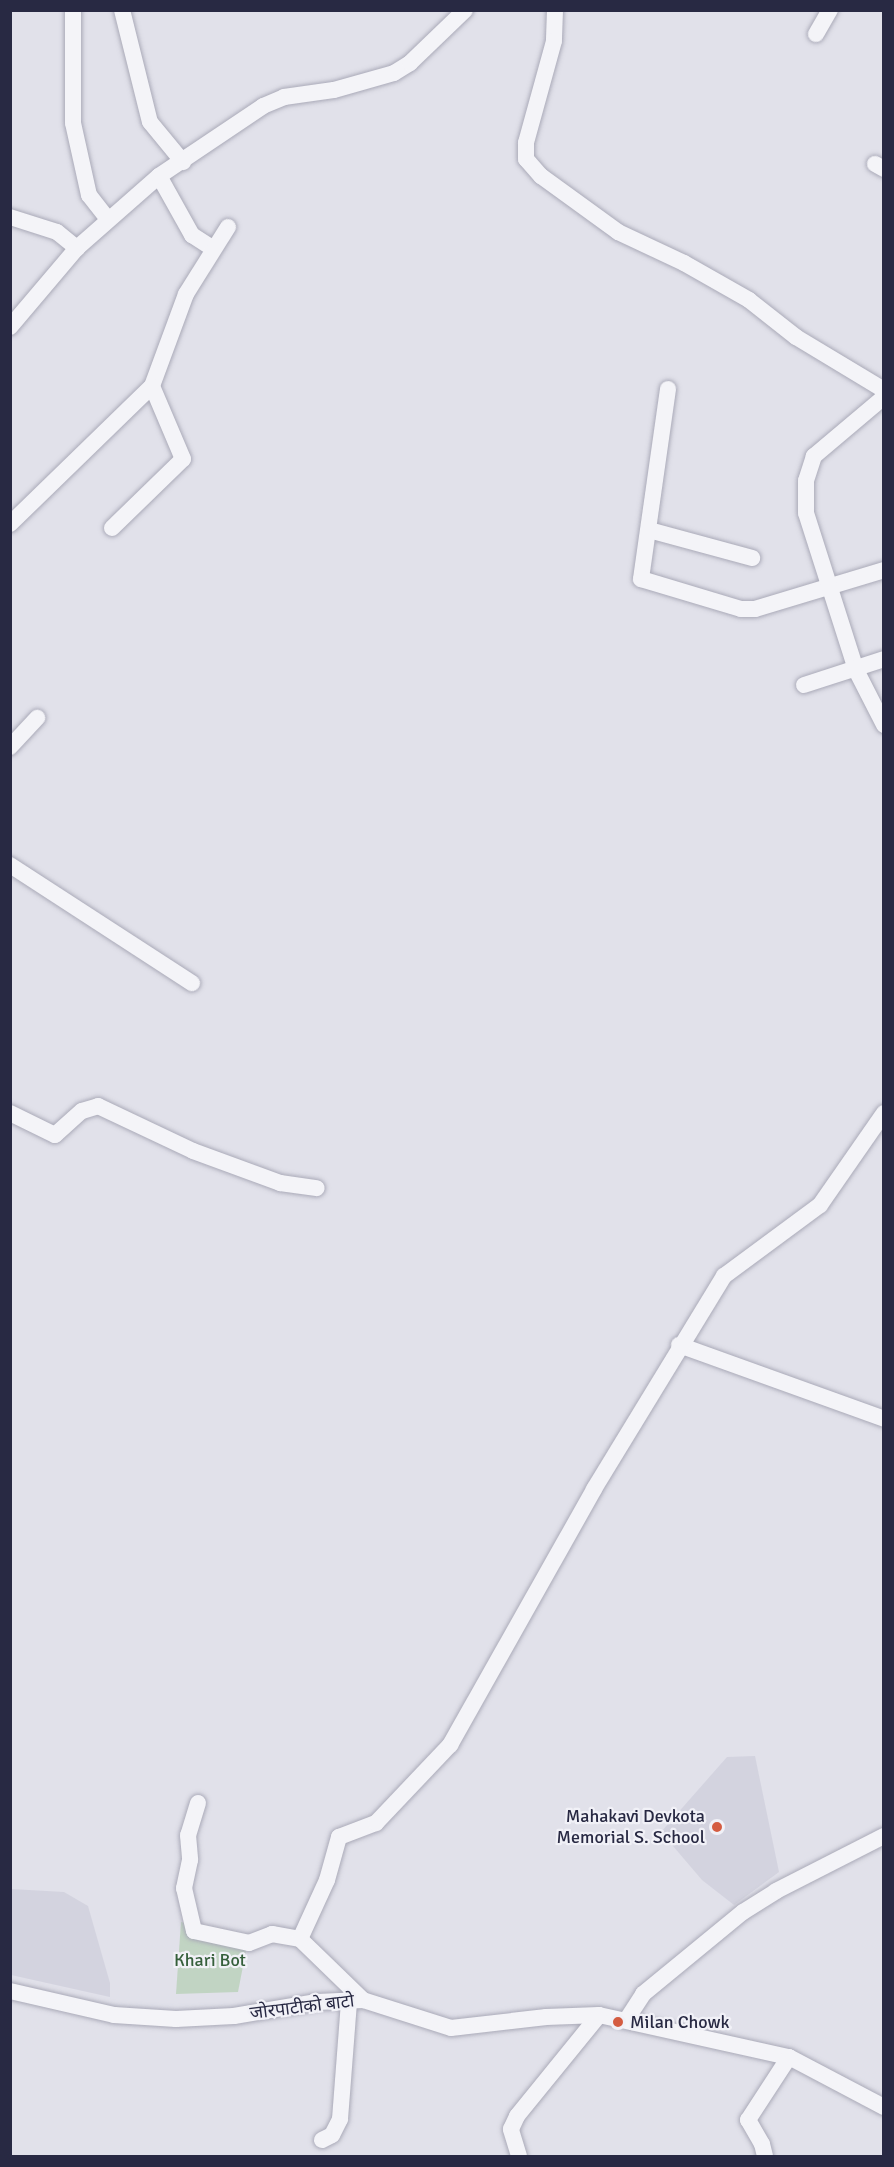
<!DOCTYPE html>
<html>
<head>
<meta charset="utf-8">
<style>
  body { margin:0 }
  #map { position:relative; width:894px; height:2167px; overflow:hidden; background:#e1e1ea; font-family:Signika,"Noto Sans Devanagari",sans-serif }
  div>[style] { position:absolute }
  .built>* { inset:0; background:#d3d3df }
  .green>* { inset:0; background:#c1d4c3 }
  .roads { filter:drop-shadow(0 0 2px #aaaab8) drop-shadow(0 0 2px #aaaab8) }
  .minor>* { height:16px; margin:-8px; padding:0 8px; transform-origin:8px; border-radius:8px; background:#f4f4f8 }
  .dots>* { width:16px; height:16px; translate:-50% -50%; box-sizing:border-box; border:3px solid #f1f1f7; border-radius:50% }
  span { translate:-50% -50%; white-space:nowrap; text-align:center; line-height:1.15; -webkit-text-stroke:4.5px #f1f1f7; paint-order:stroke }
  .poi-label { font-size:18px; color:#282943 }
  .right { translate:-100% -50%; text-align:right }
  .left { translate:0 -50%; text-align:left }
  .park-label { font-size:18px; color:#355f3b }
  .street-label { font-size:18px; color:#282943 }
  .frame { position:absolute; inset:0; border:12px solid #282943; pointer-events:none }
</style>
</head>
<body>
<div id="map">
  <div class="built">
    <div style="clip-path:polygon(755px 1756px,779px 1872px,734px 1905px,702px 1880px,661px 1832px,727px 1757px)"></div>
    <div style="clip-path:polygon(11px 1889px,64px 1892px,88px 1906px,110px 1983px,110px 1997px,11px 1975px)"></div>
  </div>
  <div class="green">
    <div style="clip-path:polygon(181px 1922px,249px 1935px,238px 1992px,176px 1994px)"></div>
  </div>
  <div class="roads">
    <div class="minor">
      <div style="left:73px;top:10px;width:113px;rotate:90deg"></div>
      <div style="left:73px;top:123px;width:74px;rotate:77.5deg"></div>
      <div style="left:89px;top:195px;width:31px;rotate:52deg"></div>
      <div style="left:122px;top:10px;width:115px;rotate:76deg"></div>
      <div style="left:150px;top:122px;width:52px;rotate:50.5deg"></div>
      <div style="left:555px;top:10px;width:31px;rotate:92deg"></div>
      <div style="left:554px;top:41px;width:106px;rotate:105.4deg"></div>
      <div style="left:526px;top:143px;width:16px;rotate:90deg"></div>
      <div style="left:526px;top:159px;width:23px;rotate:49deg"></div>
      <div style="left:541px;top:176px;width:95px;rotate:36deg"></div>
      <div style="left:618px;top:232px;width:73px;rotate:25.2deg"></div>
      <div style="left:684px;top:263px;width:75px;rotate:29.6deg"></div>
      <div style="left:749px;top:300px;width:60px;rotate:38.2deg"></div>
      <div style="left:796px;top:337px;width:103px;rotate:31.1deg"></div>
      <div style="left:816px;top:34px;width:28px;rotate:-60deg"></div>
      <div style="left:875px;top:164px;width:10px;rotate:29deg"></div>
      <div style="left:159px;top:176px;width:68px;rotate:60.8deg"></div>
      <div style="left:192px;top:235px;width:24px;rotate:33deg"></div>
      <div style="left:10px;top:217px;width:49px;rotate:17.7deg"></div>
      <div style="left:57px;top:232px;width:26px;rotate:39deg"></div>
      <div style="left:10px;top:327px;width:104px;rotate:-49.7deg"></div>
      <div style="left:77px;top:248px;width:109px;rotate:-41.3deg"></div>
      <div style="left:159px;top:176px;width:125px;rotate:-33.9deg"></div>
      <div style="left:263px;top:106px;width:23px;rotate:-23deg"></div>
      <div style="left:284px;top:97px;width:50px;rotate:-8deg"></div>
      <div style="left:334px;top:90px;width:62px;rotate:-15.8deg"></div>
      <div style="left:394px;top:73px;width:19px;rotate:-32deg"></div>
      <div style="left:410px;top:63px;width:76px;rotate:-43.9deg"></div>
      <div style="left:668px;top:389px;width:192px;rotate:98.1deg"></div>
      <div style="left:641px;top:579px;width:104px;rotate:16.7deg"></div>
      <div style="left:741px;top:609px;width:14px"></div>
      <div style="left:755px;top:609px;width:135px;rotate:-16.8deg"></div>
      <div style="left:884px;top:397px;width:92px;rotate:139.9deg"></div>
      <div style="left:814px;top:456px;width:26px;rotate:108deg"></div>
      <div style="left:806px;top:481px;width:32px;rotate:90deg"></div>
      <div style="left:806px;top:513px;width:165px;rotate:72.3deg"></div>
      <div style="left:856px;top:670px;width:62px;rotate:63deg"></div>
      <div style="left:10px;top:524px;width:198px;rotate:-44.2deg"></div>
      <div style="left:152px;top:386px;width:98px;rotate:-69.7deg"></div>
      <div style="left:186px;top:294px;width:79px;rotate:-57.9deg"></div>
      <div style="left:112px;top:528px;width:99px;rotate:-44.2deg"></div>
      <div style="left:183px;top:459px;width:79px;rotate:-113deg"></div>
      <div style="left:649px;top:530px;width:107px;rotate:15.2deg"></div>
      <div style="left:804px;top:685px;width:84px;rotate:-18deg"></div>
      <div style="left:10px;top:747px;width:40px;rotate:-47deg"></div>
      <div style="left:10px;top:865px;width:217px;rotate:33deg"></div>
      <div style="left:10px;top:1113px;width:50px;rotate:26.1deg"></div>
      <div style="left:55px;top:1135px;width:36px;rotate:-42deg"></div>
      <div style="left:82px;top:1111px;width:17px;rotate:-17deg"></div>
      <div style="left:98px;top:1106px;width:105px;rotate:25.3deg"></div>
      <div style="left:193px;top:1151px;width:93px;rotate:20.2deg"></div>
      <div style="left:280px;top:1183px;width:37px;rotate:8deg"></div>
      <div style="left:679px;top:1345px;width:218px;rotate:19.8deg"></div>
      <div style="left:198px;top:1803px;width:34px;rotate:107deg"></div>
      <div style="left:188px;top:1835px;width:25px;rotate:85deg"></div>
      <div style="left:190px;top:1860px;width:29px;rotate:102deg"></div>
      <div style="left:184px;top:1888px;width:44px;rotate:76.9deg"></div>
      <div style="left:194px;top:1931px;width:56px;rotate:12.3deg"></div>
      <div style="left:249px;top:1943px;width:25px;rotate:-21deg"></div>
      <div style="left:272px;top:1934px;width:28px;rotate:10deg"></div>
      <div style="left:300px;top:1939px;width:88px;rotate:44.1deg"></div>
      <div style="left:300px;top:1939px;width:65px;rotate:-65.4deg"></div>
      <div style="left:327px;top:1880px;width:45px;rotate:-74.4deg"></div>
      <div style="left:339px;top:1837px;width:40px;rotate:-21deg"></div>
      <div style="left:376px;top:1823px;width:108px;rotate:-46.5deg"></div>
      <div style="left:450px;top:1745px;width:294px;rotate:-60.6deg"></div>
      <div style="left:594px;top:1489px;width:250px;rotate:-58.6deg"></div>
      <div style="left:724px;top:1276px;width:119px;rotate:-36.5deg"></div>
      <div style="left:820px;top:1205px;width:112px;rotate:-55.2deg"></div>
      <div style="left:10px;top:1991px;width:107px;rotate:13deg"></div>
      <div style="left:114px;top:2015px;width:62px;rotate:3.7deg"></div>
      <div style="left:176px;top:2019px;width:58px;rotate:-3deg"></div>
      <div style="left:234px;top:2016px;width:84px;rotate:-9.6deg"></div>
      <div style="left:317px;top:2002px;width:46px;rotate:-2.5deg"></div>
      <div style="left:363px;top:2000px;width:92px;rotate:17.7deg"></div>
      <div style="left:451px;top:2028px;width:96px;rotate:-6.6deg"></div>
      <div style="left:546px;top:2017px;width:53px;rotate:-2.2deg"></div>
      <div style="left:599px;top:2015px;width:195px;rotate:12.5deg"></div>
      <div style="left:789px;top:2057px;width:107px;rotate:27.8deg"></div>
      <div style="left:627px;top:2019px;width:30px;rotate:-57deg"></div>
      <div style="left:643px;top:1994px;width:129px;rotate:-39.4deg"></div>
      <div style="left:743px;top:1912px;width:39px;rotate:-32deg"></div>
      <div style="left:776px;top:1891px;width:121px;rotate:-27deg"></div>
      <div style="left:322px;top:2140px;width:11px;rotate:-27deg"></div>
      <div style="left:332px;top:2135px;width:18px;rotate:-63deg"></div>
      <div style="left:340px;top:2119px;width:118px;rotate:-85.6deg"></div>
      <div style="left:519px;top:2156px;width:28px;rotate:-107deg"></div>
      <div style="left:511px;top:2129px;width:14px;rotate:-65deg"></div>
      <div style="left:517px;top:2116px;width:130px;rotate:-50.9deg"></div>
      <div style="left:765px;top:2156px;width:12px;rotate:-104deg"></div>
      <div style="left:762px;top:2144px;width:28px;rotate:-120deg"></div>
      <div style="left:748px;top:2120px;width:75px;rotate:-56.9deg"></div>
    </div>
  </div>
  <div class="dots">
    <div style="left:717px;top:1827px;background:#d45c41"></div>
    <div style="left:618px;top:2022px;background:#d45c41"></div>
  </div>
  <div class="poi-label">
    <span class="right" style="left:705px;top:1827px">Mahakavi Devkota<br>Memorial S. School</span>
    <span class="left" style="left:630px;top:2022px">Milan Chowk</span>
  </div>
  <div class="park-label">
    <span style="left:210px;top:1960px">Khari Bot</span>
  </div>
  <div class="street-label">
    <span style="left:302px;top:2007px;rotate:-7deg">जोरपाटीको बाटो</span>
  </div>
  <div class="frame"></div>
</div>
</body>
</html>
